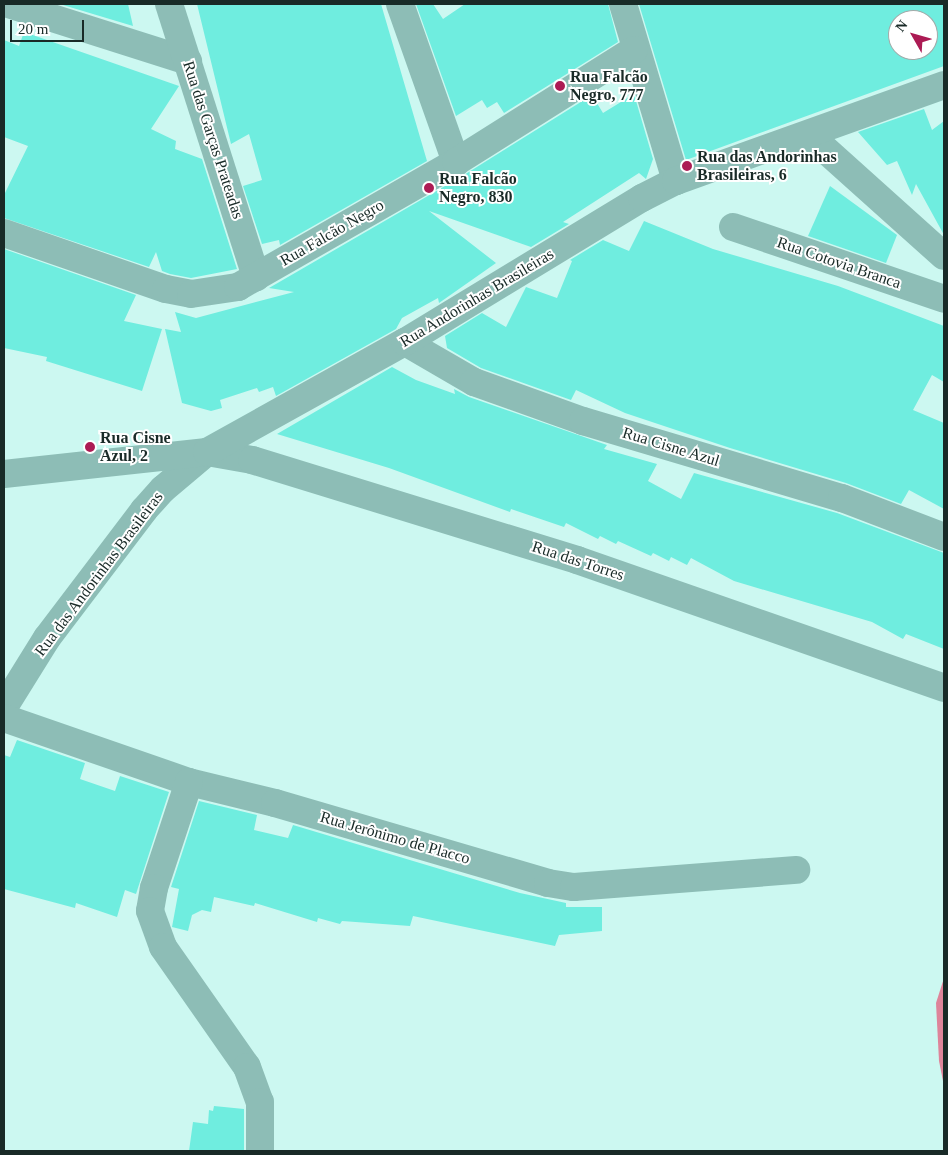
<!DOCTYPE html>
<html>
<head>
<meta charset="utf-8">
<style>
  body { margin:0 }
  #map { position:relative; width:948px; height:1155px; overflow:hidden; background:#ccf8f1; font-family:"Times New Roman",serif }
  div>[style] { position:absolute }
  .water>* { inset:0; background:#de849a }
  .building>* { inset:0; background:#6feddf }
  .minor>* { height:28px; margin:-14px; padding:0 14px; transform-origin:14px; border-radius:14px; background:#8dbdb6 }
  .tertiary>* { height:28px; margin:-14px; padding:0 14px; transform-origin:14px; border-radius:14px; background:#8dbdb6 }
  .dots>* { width:14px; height:14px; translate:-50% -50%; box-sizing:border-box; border:2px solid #fff; border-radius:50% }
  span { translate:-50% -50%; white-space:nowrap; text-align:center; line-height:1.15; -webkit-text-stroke:4px #fff; paint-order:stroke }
  .poi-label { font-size:16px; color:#192a27; font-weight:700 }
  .left { translate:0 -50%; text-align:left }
  .street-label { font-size:16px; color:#192a27 }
  .frame { position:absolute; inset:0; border:5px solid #192a27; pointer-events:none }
  .north { position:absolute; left:888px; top:10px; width:50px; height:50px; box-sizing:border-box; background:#fff; border:1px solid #a3aaa9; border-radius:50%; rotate:308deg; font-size:14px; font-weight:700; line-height:20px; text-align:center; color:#192a27 }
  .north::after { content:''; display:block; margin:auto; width:18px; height:22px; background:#ac1b54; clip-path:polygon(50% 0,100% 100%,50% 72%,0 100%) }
  .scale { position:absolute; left:10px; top:20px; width:74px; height:22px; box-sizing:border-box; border:2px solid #192a27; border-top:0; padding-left:6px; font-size:15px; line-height:18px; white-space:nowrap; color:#192a27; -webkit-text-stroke:4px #fff; paint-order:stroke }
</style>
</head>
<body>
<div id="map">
  <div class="water">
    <div style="clip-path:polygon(944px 978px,944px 1086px,939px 1061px,936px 1003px)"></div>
  </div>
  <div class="building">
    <div style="clip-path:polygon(63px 4px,128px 4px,133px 26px,63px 5px)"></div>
    <div style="clip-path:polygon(197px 4px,381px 4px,427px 161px,280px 245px,279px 240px,262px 244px,243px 186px,262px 180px,249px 134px,231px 144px)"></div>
    <div style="clip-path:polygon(416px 4px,433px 4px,443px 19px,465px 4px,608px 4px,618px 42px,504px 113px,497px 102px,487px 108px,482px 100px,456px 116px)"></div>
    <div style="clip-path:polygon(evenodd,639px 4px,944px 4px,944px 66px,686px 160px,639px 4px,898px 20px,928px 20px,928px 50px,898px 50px,898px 20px)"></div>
    <div style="clip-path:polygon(24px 32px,179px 86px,151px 129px,176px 141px,175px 149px,202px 159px,237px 269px,191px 278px,170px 274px,162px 271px,156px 252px,149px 267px,4px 218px,4px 195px,28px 146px,4px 137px,4px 40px,19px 46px)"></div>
    <div style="clip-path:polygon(634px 94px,653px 159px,646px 179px,639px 173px,563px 222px,569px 224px,531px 247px,429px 211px,496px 263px,439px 303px,438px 298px,402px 318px,396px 329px,276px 396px,273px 387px,259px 392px,257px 388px,220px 400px,222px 408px,211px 411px,182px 403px,165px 329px,181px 332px,175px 312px,196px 318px,294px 292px,269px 288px,464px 175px,592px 95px,603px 113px)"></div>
    <div style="clip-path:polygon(924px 109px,932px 130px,944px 121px,944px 235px,916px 184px,912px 195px,897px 161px,887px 165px,858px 132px)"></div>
    <div style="clip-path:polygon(830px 186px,897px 235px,886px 263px,808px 236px)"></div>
    <div style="clip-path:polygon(644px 221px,713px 249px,838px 286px,944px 326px,944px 382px,932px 375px,913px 410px,944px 423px,944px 509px,909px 490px,901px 504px,846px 483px,730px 448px,625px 413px,576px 390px,571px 400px,481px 368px,447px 348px,445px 336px,482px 313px,506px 327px,526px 287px,557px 298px,572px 261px,570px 260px,603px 240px,629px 251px)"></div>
    <div style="clip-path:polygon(4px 249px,136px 295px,124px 321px,162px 329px,142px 391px,46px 361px,47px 357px,4px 348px)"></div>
    <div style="clip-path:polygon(392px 367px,416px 380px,455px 394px,454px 389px,469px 397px,607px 445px,604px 449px,657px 464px,648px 481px,681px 499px,694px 473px,837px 513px,944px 553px,944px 649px,906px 634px,903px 639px,872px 622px,734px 581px,691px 558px,687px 565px,671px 557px,669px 561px,653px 553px,651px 556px,618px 541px,616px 544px,600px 536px,598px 539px,566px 523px,564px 527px,511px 509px,510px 512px,389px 468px,277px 434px)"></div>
    <div style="clip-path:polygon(17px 740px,85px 763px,80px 779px,115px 791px,120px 776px,169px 792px,136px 894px,125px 890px,117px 917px,76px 903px,75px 908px,4px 889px,4px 755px,10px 757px)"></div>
    <div style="clip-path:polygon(199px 801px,257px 815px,254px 830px,288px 838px,293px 825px,520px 893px,566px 903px,566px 907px,602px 907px,602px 931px,559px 935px,555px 946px,413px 916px,410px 926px,342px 921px,340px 924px,318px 918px,317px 922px,255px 903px,254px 906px,214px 897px,211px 912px,202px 910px,192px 915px,188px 931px,172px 927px,179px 889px,171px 887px)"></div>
    <div style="clip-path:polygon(214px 1106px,244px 1109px,244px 1151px,189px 1151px,193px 1122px,208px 1124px,209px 1110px,213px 1111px)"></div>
  </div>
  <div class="minor">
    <div style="left:8px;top:4px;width:189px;rotate:17.6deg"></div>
    <div style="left:169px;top:4px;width:287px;rotate:72.3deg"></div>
    <div style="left:400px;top:4px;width:168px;rotate:70.5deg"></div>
    <div style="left:623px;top:4px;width:185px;rotate:73.3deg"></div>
    <div style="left:809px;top:135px;width:181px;rotate:41.9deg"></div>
    <div style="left:733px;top:227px;width:223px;rotate:18.8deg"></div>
    <div style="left:4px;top:233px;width:171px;rotate:19.1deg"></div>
    <div style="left:166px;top:289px;width:25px;rotate:11deg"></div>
    <div style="left:191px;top:294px;width:48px;rotate:-8.5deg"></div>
    <div style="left:238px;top:287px;width:251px;rotate:-29.8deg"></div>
    <div style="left:456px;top:162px;width:210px;rotate:-32.2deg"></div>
    <div style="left:405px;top:342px;width:80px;rotate:30.1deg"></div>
    <div style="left:474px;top:382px;width:116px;rotate:19.7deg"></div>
    <div style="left:583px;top:421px;width:270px;rotate:16.6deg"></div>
    <div style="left:842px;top:498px;width:109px;rotate:20.9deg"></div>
    <div style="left:4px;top:707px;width:81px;rotate:-58.1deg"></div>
    <div style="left:47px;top:638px;width:161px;rotate:-52.8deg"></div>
    <div style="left:144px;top:510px;width:28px;rotate:-48deg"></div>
    <div style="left:163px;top:489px;width:57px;rotate:-40.1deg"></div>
    <div style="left:207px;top:452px;width:46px;rotate:10.1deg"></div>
    <div style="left:252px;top:460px;width:340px;rotate:17.1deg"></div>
    <div style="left:577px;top:560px;width:389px;rotate:19.2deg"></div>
    <div style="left:4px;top:718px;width:196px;rotate:19.1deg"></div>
    <div style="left:189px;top:782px;width:89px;rotate:13.7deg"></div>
    <div style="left:275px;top:803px;width:284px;rotate:16.3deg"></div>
    <div style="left:548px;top:883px;width:26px;rotate:9deg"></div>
    <div style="left:574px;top:887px;width:223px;rotate:-4.4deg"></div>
    <div style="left:189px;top:782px;width:112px;rotate:108.3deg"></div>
    <div style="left:154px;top:888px;width:23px;rotate:100deg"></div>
    <div style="left:150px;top:911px;width:38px;rotate:70deg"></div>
    <div style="left:163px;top:947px;width:146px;rotate:55deg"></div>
    <div style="left:247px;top:1067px;width:37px;rotate:70deg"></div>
    <div style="left:260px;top:1102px;width:49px;rotate:90deg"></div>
  </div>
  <div class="tertiary">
    <div style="left:4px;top:474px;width:204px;rotate:-6.2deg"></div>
    <div style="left:207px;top:452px;width:227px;rotate:-29.1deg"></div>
    <div style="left:405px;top:342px;width:277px;rotate:-31.3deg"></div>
    <div style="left:642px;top:198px;width:38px;rotate:-27deg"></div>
    <div style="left:676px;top:181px;width:285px;rotate:-19.7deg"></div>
  </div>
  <div class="dots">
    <div style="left:560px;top:86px;background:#ac1b54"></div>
    <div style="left:687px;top:166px;background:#ac1b54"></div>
    <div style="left:429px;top:188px;background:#ac1b54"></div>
    <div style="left:90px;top:447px;background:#ac1b54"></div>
  </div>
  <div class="poi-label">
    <span class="left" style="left:570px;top:86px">Rua Falcão<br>Negro, 777</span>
    <span class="left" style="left:697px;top:166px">Rua das Andorinhas<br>Brasileiras, 6</span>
    <span class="left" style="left:439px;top:188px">Rua Falcão<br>Negro, 830</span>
    <span class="left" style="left:100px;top:447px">Rua Cisne<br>Azul, 2</span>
  </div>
  <div class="street-label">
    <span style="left:213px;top:140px;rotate:72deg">Rua das Garças Prateadas</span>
    <span style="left:332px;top:233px;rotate:-30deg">Rua Falcão Negro</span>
    <span style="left:839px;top:263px;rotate:19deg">Rua Cotovia Branca</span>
    <span style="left:477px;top:298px;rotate:-31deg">Rua Andorinhas Brasileiras</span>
    <span style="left:671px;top:447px;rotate:17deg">Rua Cisne Azul</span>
    <span style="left:578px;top:561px;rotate:18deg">Rua das Torres</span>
    <span style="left:99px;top:574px;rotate:-53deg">Rua das Andorinhas Brasileiras</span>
    <span style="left:395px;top:838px;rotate:16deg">Rua Jerônimo de Placco</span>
  </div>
  <div class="frame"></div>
  <div class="north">N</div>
  <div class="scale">20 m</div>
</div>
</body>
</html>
